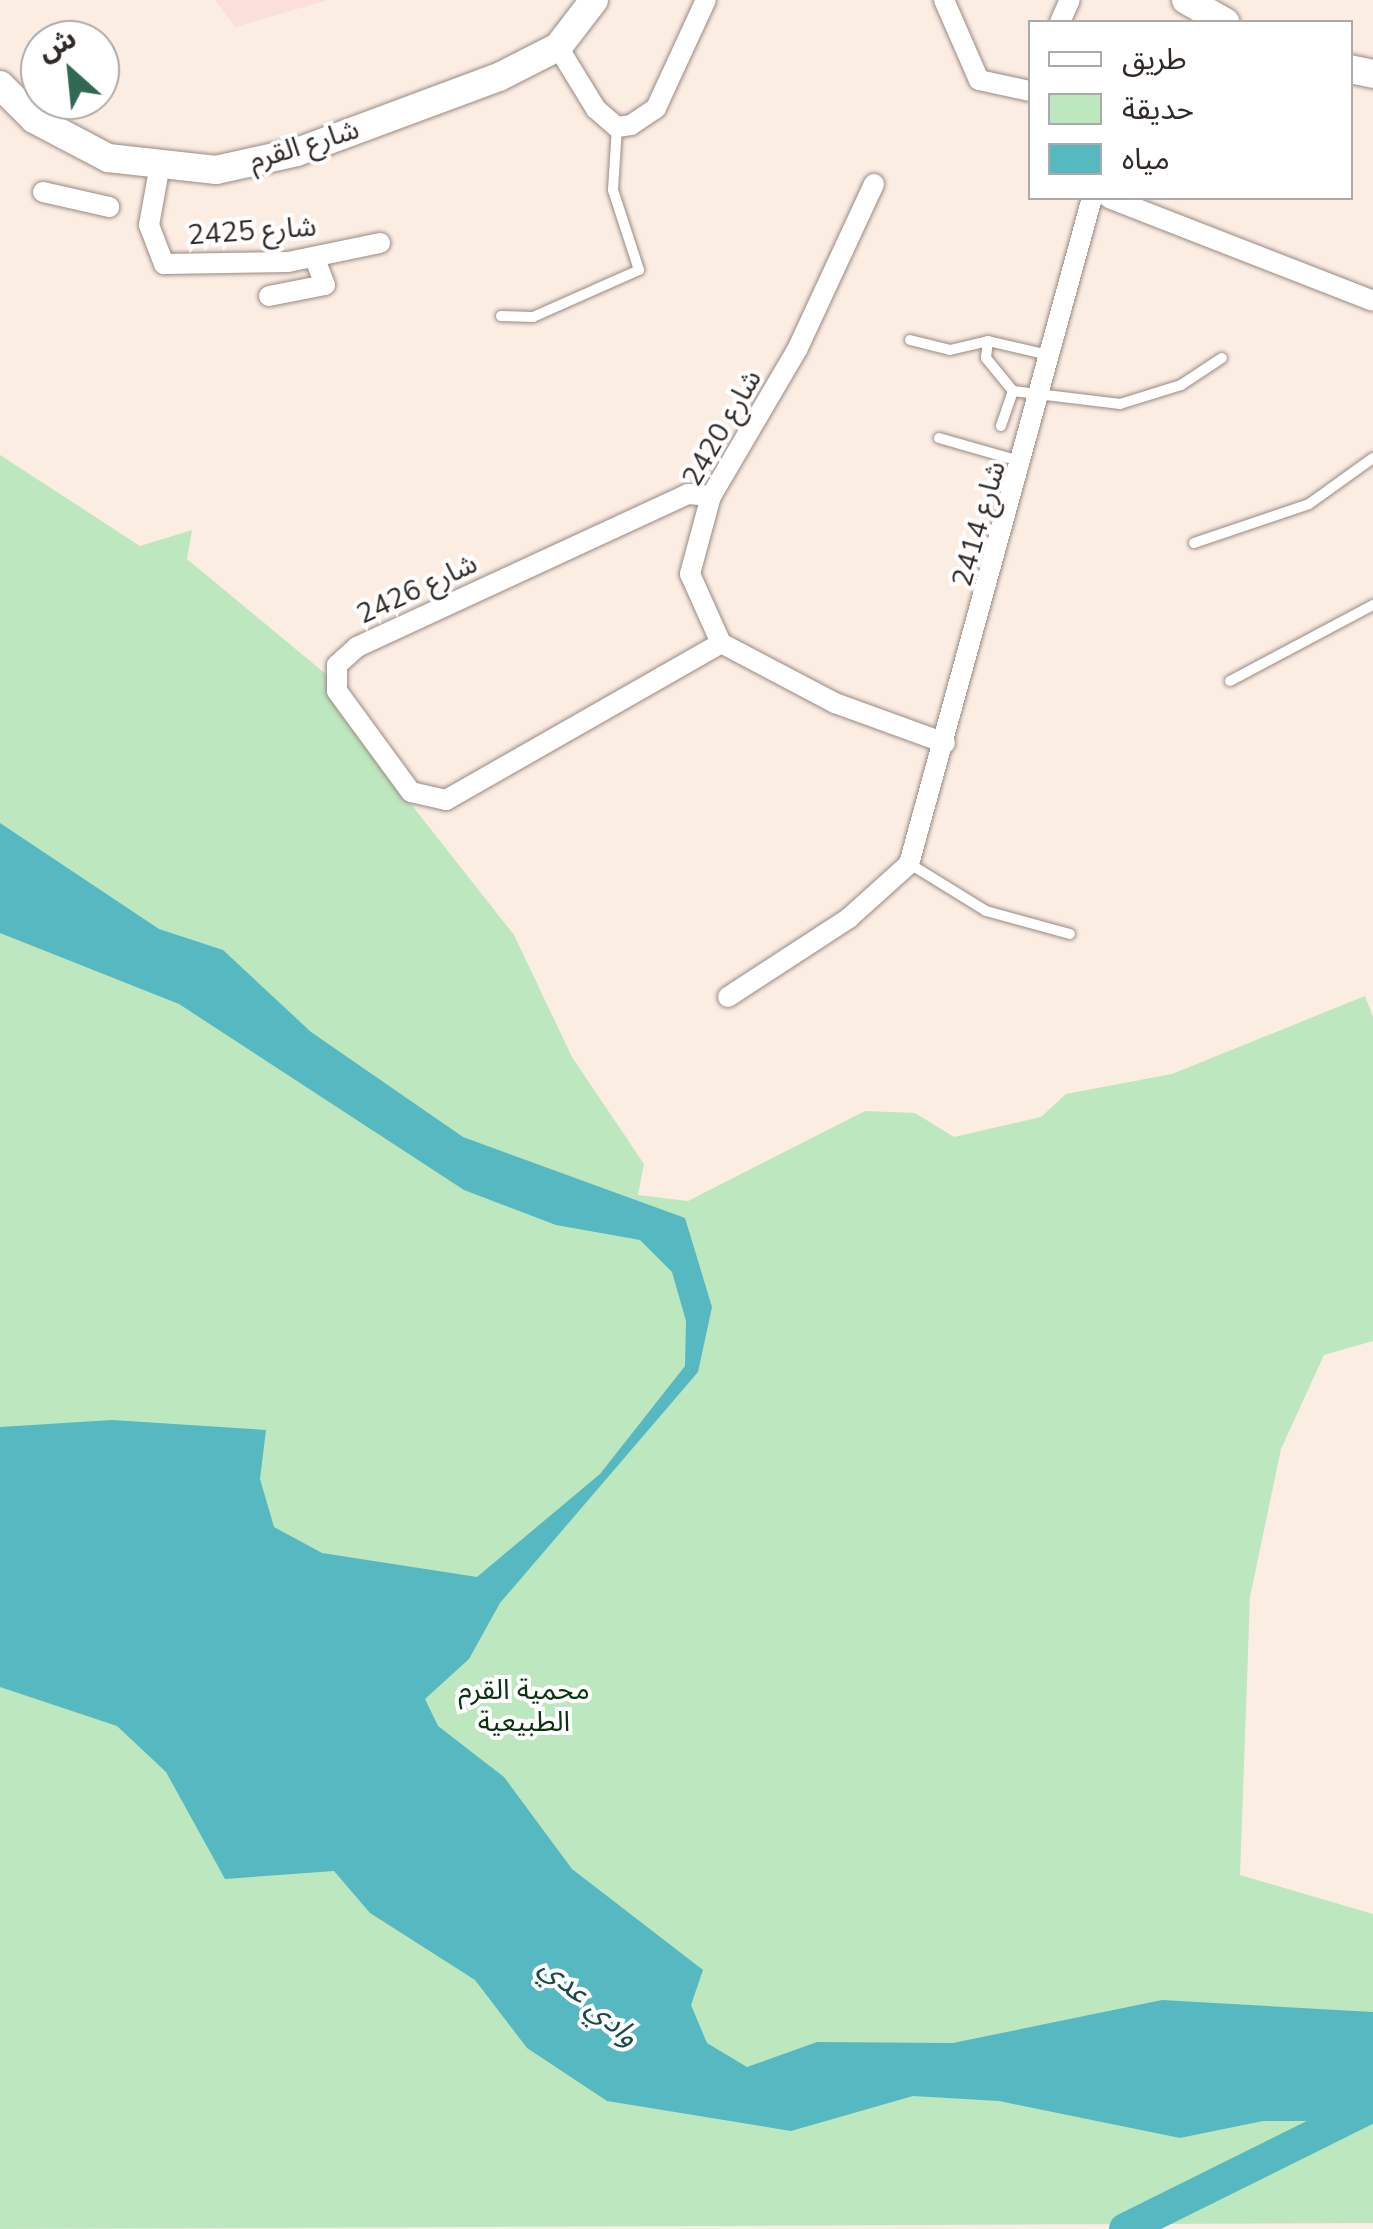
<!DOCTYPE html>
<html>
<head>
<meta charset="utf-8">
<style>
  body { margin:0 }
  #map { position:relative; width:1373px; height:2229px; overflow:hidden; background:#fcede3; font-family:"Nunito Sans","Noto Sans Arabic",sans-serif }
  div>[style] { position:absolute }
  .education>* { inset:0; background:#fadfdb }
  .green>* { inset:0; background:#bde7be }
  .water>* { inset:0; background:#56b8c1 }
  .river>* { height:32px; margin:-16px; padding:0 16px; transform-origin:16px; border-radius:16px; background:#56b8c1 }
  .roads { filter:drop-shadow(0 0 2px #988a81) drop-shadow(0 0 2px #988a81) }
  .service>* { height:10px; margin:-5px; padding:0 5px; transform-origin:5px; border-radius:5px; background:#fff }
  .minor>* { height:20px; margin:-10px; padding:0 10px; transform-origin:10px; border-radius:10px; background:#fff }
  .secondary>* { height:28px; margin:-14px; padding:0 14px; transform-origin:14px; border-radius:14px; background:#fff }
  span { translate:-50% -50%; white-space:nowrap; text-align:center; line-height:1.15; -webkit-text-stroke:8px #fff; paint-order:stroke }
  .street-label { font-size:28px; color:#302a27 }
  .park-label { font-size:28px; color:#0c3311 }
  .water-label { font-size:30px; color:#1d494d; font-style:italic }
  .legend { position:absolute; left:1028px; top:20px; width:325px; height:180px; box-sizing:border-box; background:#fff; border:2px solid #acaaa9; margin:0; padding:12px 18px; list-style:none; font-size:30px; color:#302a27 }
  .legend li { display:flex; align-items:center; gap:20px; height:50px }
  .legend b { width:50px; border:2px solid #acaaa9 }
  .north { position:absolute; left:20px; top:20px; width:100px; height:100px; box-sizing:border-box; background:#fff; border:2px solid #acaaa9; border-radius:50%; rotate:333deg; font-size:28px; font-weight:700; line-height:40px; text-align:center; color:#302a27 }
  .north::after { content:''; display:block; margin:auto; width:35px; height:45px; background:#2f6951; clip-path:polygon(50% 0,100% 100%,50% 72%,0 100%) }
</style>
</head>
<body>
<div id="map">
  <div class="education">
    <div style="clip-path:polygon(215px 0,328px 0,235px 27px)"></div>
  </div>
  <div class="green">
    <div style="clip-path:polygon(0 455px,140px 546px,192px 530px,187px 559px,327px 675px,337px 710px,514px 935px,572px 1057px,644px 1164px,638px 1195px,688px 1201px,865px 1111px,915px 1113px,954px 1137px,1041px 1117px,1066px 1094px,1172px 1074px,1365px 996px,1373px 1017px,1373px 1341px,1324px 1355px,1281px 1449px,1250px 1597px,1240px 1875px,1373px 1914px,1373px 2223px,0 2229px)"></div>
  </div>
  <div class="water">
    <div style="clip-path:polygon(0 823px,159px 929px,223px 950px,311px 1032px,463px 1137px,685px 1218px,712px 1307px,698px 1372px,500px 1603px,469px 1659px,425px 1699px,438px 1726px,504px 1777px,572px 1869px,703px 1970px,691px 2005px,707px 2043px,747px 2067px,817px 2042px,953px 2043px,1162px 2000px,1373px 2012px,1373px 2121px,1263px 2121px,1180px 2138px,999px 2101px,913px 2096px,791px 2131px,607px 2101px,527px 2048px,475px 1980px,370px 1913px,334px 1871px,225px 1879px,166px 1772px,117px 1726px,0 1687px,0 1427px,112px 1420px,266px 1430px,260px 1479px,274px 1527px,322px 1553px,477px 1577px,600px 1474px,685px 1366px,686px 1321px,672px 1272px,640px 1240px,556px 1225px,464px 1190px,179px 1004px,0 933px)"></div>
  </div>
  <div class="river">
    <div style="left:1125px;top:2229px;width:277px;rotate:-26.4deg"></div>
  </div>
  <div class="roads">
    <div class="service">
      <div style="left:501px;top:316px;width:32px;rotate:2deg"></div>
      <div style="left:533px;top:317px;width:116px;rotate:-23.9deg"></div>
      <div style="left:639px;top:270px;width:84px;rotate:-108deg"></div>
      <div style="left:613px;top:190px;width:63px;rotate:-86.4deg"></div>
      <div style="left:910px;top:340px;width:41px;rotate:14deg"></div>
      <div style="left:950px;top:350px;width:39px;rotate:-13deg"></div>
      <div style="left:988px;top:341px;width:67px;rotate:13deg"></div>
      <div style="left:988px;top:341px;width:17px;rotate:97deg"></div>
      <div style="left:986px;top:358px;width:43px;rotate:50.7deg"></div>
      <div style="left:1013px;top:391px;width:37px;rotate:109deg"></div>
      <div style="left:1013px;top:391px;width:108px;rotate:6.9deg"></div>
      <div style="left:1120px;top:404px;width:64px;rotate:-17.3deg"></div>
      <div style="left:1181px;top:385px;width:49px;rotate:-33.4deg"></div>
      <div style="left:939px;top:438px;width:83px;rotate:16deg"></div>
      <div style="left:1194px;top:543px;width:121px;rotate:-18.7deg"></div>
      <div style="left:1309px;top:504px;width:79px;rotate:-35.7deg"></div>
      <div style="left:1230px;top:681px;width:162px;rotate:-28deg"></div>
      <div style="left:910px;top:864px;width:89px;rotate:31.7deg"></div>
      <div style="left:986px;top:911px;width:87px;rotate:15.3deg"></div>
    </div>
    <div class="minor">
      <div style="left:944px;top:0;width:87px;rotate:66.4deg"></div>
      <div style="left:979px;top:80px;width:52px;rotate:12.2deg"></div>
      <div style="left:1060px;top:22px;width:24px;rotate:-66deg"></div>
      <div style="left:558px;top:47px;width:73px;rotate:58.5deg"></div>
      <div style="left:596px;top:109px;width:28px;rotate:41deg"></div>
      <div style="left:617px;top:127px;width:14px;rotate:-8deg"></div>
      <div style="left:631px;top:125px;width:30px;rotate:-34deg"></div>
      <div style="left:656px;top:108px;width:119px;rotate:-65.2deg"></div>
      <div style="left:159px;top:170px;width:56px;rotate:100.3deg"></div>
      <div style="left:149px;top:225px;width:42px;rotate:69deg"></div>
      <div style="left:164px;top:264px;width:124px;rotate:-0.9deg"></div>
      <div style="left:288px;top:262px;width:94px;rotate:-11.7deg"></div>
      <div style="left:874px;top:184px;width:181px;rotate:114.9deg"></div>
      <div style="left:798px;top:348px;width:172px;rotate:120.4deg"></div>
      <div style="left:711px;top:496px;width:81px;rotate:105.1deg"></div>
      <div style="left:690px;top:574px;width:76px;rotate:65.8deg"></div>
      <div style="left:721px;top:643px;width:129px;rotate:27.8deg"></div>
      <div style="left:835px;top:703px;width:117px;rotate:20deg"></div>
      <div style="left:43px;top:192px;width:68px;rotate:12.8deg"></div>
      <div style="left:1109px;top:198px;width:283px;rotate:21.3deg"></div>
      <div style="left:269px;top:296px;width:57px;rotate:-11.1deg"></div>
      <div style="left:325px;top:285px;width:30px;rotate:-111deg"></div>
      <div style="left:711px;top:496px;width:23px;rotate:-175deg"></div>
      <div style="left:688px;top:494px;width:365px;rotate:155.2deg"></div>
      <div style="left:357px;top:647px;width:27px;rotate:138deg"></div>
      <div style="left:337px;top:665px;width:26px;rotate:90deg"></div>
      <div style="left:337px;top:691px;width:125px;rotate:53.8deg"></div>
      <div style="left:411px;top:792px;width:36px;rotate:13deg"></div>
      <div style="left:446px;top:800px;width:317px;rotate:-29.7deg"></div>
      <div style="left:728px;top:997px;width:145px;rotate:-33.1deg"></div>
      <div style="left:849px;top:918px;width:81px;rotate:-42deg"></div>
      <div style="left:909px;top:864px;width:691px;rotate:-74.64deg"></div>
    </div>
    <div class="secondary">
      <div style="left:1186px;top:0;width:45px;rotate:29.4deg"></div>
      <div style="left:1350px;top:69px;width:24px;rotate:12deg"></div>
      <div style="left:0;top:85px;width:48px;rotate:45deg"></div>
      <div style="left:34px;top:119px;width:84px;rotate:27.8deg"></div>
      <div style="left:108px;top:158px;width:109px;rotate:6.3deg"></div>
      <div style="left:216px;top:170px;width:83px;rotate:-12.5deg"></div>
      <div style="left:297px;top:152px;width:215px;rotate:-20.4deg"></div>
      <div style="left:499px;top:77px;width:66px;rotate:-27deg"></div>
      <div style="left:558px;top:47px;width:59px;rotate:-52.5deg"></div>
    </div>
  </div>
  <div class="street-label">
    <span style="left:304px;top:145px;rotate:-17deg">شارع القرم</span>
    <span style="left:252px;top:231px;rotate:-4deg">2425 شارع</span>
    <span style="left:722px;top:428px;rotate:-60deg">2420 شارع</span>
    <span style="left:979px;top:524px;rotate:-74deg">2414 شارع</span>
    <span style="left:417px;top:589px;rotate:-25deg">2426 شارع</span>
  </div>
  <div class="park-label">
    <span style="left:524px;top:1706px">محمية القرم<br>الطبيعية</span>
  </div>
  <div class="water-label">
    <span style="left:589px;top:2002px;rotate:41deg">وادي عدي</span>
  </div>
  <ul class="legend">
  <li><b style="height:12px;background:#fff"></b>طريق</li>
  <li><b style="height:28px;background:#bde7be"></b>حديقة</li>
  <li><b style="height:28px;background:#56b8c1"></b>مياه</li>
  </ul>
  <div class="north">ش</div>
</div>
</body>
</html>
